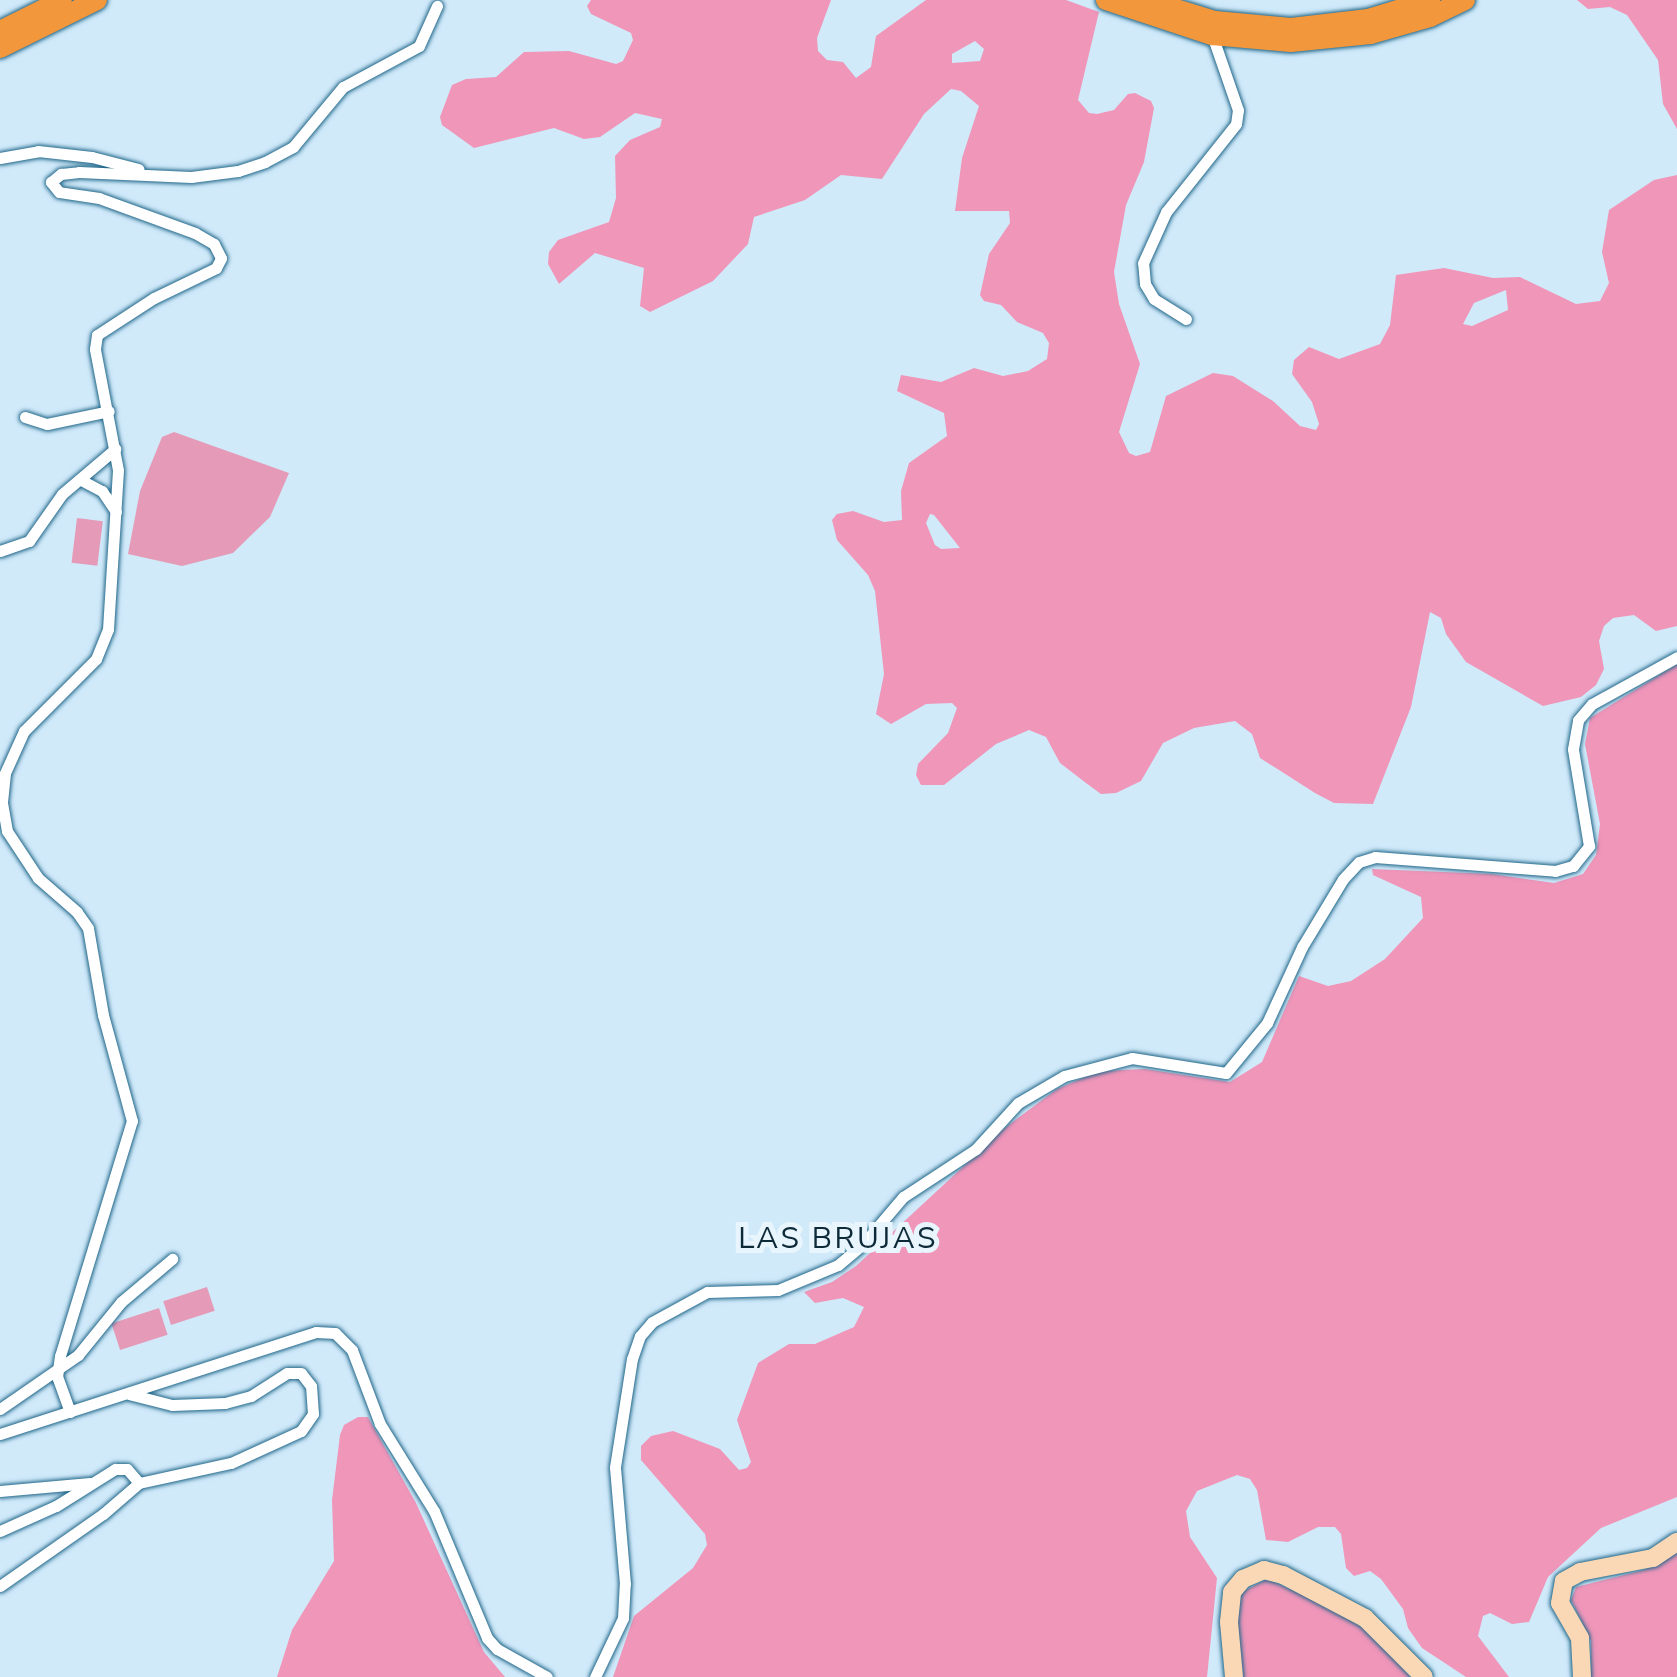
<!DOCTYPE html>
<html>
<head>
<meta charset="utf-8">
<style>
  body { margin:0 }
  #map { position:relative; width:1677px; height:1677px; overflow:hidden; background:#d0eafa; font-family:"Nunito Sans",sans-serif }
  div>[style] { position:absolute }
  .green>* { inset:0; background:#e59bb7; transform-origin:0 0 }
  .forest>* { inset:0; background:#f096b9 }
  .roads { filter:drop-shadow(0 0 2px #206689) drop-shadow(0 0 2px #206689) }
  .minor>* { height:11px; margin:-5.5px; padding:0 5.5px; transform-origin:5.5px; border-radius:5.5px; background:#fff }
  .secondary>* { height:18px; margin:-9px; padding:0 9px; transform-origin:9px; border-radius:9px; background:#fad8b6 }
  .trunk>* { height:20px; margin:-10px; padding:0 10px; transform-origin:10px; border-radius:10px; background:#f2973c }
  span { translate:-50% -50%; white-space:nowrap; text-align:center; line-height:1.15; -webkit-text-stroke:10px #e8f5fd; paint-order:stroke }
  .neighbourhood-label { font-size:30px; color:#0d2a39; letter-spacing:2.5px }
</style>
</head>
<body>
<div id="map">
  <div class="green">
    <div style="clip-path:polygon(174px 432px,289px 473px,270px 517px,233px 553px,182px 566px,128px 554px,140px 491px,162px 437px)"></div>
    <div style="left:77px;top:518px;width:26px;height:45px;rotate:7deg"></div>
    <div style="left:207px;top:1287px;width:25px;height:46px;rotate:72deg"></div>
    <div style="left:159px;top:1308px;width:28px;height:50px;rotate:72deg"></div>
  </div>
  <div class="forest">
    <div style="clip-path:polygon(evenodd,591px 0,831px 0,817px 38px,818px 51px,827px 60px,843px 62px,856px 78px,871px 67px,876px 36px,926px 0,1066px 0,1099px 12px,1078px 100px,1089px 113px,1097px 114px,1114px 110px,1128px 94px,1135px 93px,1151px 101px,1154px 108px,1144px 162px,1126px 205px,1114px 272px,1119px 304px,1140px 364px,1119px 432px,1129px 453px,1136px 456px,1150px 452px,1166px 396px,1213px 373px,1233px 376px,1273px 401px,1300px 426px,1316px 430px,1319px 424px,1312px 402px,1292px 374px,1294px 360px,1309px 347px,1339px 359px,1380px 344px,1390px 325px,1396px 275px,1444px 268px,1493px 278px,1520px 277px,1576px 304px,1600px 301px,1609px 283px,1602px 252px,1609px 210px,1654px 180px,1677px 175px,1677px 626px,1656px 631px,1634px 615px,1613px 618px,1604px 626px,1599px 641px,1604px 669px,1596px 685px,1581px 697px,1543px 706px,1466px 662px,1446px 634px,1441px 618px,1430px 612px,1411px 707px,1373px 804px,1334px 803px,1315px 793px,1260px 758px,1252px 734px,1235px 721px,1194px 728px,1163px 743px,1141px 781px,1116px 793px,1101px 794px,1086px 783px,1060px 763px,1046px 737px,1029px 730px,996px 744px,944px 785px,921px 785px,916px 775px,918px 764px,948px 733px,957px 708px,952px 703px,926px 704px,891px 724px,876px 714px,884px 674px,875px 591px,868px 575px,837px 540px,832px 520px,837px 514px,853px 511px,884px 522px,902px 520px,901px 491px,909px 463px,947px 436px,944px 413px,897px 391px,901px 375px,941px 382px,974px 368px,1003px 376px,1028px 371px,1047px 359px,1049px 343px,1043px 333px,1017px 322px,1001px 305px,984px 301px,980px 295px,989px 254px,1010px 223px,1009px 211px,955px 211px,962px 158px,979px 106px,961px 91px,951px 89px,924px 114px,882px 179px,841px 175px,805px 200px,754px 217px,748px 244px,713px 281px,650px 312px,640px 306px,644px 268px,595px 253px,559px 284px,548px 264px,549px 252px,558px 240px,609px 222px,616px 198px,615px 156px,630px 140px,660px 127px,662px 119px,635px 113px,600px 137px,584px 139px,554px 128px,474px 148px,442px 125px,440px 117px,452px 85px,466px 79px,496px 77px,524px 52px,569px 51px,616px 64px,623px 61px,633px 40px,631px 33px,591px 14px,587px 6px,591px 0,975px 41px,984px 49px,980px 61px,952px 63px,952px 54px,975px 41px,591px 0,1506px 290px,1508px 310px,1472px 326px,1463px 324px,1474px 303px,1506px 290px,591px 0,930px 514px,934px 515px,960px 548px,941px 549px,935px 545px,926px 523px,930px 514px)"></div>
    <div style="clip-path:polygon(1577px 0,1677px 0,1677px 129px,1663px 104px,1658px 60px,1627px 15px,1610px 7px,1588px 9px)"></div>
    <div style="clip-path:polygon(1677px 664px,1677px 1497px,1601px 1528px,1548px 1577px,1529px 1622px,1512px 1624px,1490px 1613px,1483px 1616px,1478px 1636px,1509px 1677px,1466px 1677px,1422px 1648px,1408px 1628px,1403px 1609px,1381px 1579px,1370px 1571px,1354px 1576px,1346px 1568px,1341px 1534px,1335px 1527px,1318px 1527px,1288px 1542px,1266px 1540px,1257px 1490px,1250px 1479px,1237px 1475px,1197px 1491px,1186px 1511px,1190px 1537px,1217px 1578px,1207px 1677px,613px 1677px,634px 1616px,693px 1568px,707px 1545px,705px 1534px,641px 1460px,641px 1446px,651px 1436px,673px 1431px,720px 1449px,739px 1470px,747px 1468px,751px 1462px,737px 1420px,758px 1363px,789px 1344px,815px 1344px,854px 1327px,864px 1307px,843px 1298px,815px 1303px,804px 1292px,832px 1282px,856px 1266px,1006px 1127px,1057px 1089px,1097px 1072px,1120px 1070px,1145px 1069px,1230px 1082px,1262px 1062px,1299px 976px,1328px 986px,1351px 981px,1385px 959px,1423px 918px,1421px 897px,1373px 875px,1372px 869px,1492px 874px,1554px 883px,1583px 874px,1596px 855px,1600px 824px,1585px 744px,1590px 718px)"></div>
    <div style="clip-path:polygon(358px 1417px,368px 1417px,416px 1503px,484px 1652px,505px 1677px,277px 1677px,292px 1630px,334px 1561px,332px 1500px,340px 1435px,344px 1425px)"></div>
    <div style="clip-path:polygon(1677px 1553px,1677px 1677px,1591px 1677px,1591px 1641px,1571px 1600px,1576px 1587px,1644px 1570px)"></div>
    <div style="clip-path:polygon(1267px 1579px,1337px 1610px,1374px 1636px,1410px 1677px,1242px 1677px,1236px 1612px,1242px 1592px)"></div>
  </div>
  <div class="roads">
    <div class="minor">
      <div style="left:0;top:158px;width:39px;rotate:-10deg"></div>
      <div style="left:38px;top:151px;width:54px;rotate:6.3deg"></div>
      <div style="left:92px;top:157px;width:48px;rotate:14.6deg"></div>
      <div style="left:1186px;top:319px;width:38px;rotate:-148deg"></div>
      <div style="left:1154px;top:299px;width:17px;rotate:-121deg"></div>
      <div style="left:1145px;top:284px;width:21px;rotate:-95deg"></div>
      <div style="left:1143px;top:263px;width:56px;rotate:-65.7deg"></div>
      <div style="left:1166px;top:212px;width:112px;rotate:-51.5deg"></div>
      <div style="left:1236px;top:124px;width:14px;rotate:-82deg"></div>
      <div style="left:1238px;top:110px;width:79px;rotate:-109.1deg"></div>
      <div style="left:25px;top:417px;width:23px;rotate:18deg"></div>
      <div style="left:47px;top:424px;width:63px;rotate:-11.8deg"></div>
      <div style="left:81px;top:480px;width:24px;rotate:28deg"></div>
      <div style="left:102px;top:491px;width:25px;rotate:56deg"></div>
      <div style="left:0;top:551px;width:31px;rotate:-19deg"></div>
      <div style="left:29px;top:541px;width:57px;rotate:-54.9deg"></div>
      <div style="left:62px;top:494px;width:70px;rotate:-40.3deg"></div>
      <div style="left:0;top:1409px;width:95px;rotate:-34.7deg"></div>
      <div style="left:78px;top:1355px;width:68px;rotate:-50.9deg"></div>
      <div style="left:121px;top:1302px;width:67px;rotate:-40.1deg"></div>
      <div style="left:70px;top:1412px;width:37px;rotate:-110deg"></div>
      <div style="left:57px;top:1377px;width:21px;rotate:-82deg"></div>
      <div style="left:60px;top:1356px;width:246px;rotate:-73deg"></div>
      <div style="left:132px;top:1121px;width:110px;rotate:-105.3deg"></div>
      <div style="left:103px;top:1015px;width:88px;rotate:-99.8deg"></div>
      <div style="left:88px;top:928px;width:19px;rotate:-125deg"></div>
      <div style="left:77px;top:912px;width:52px;rotate:-138.9deg"></div>
      <div style="left:38px;top:878px;width:56px;rotate:-123.4deg"></div>
      <div style="left:7px;top:831px;width:29px;rotate:-100deg"></div>
      <div style="left:2px;top:802px;width:29px;rotate:-84deg"></div>
      <div style="left:5px;top:773px;width:46px;rotate:-65.7deg"></div>
      <div style="left:24px;top:731px;width:102px;rotate:-45deg"></div>
      <div style="left:96px;top:659px;width:32px;rotate:-68deg"></div>
      <div style="left:108px;top:629px;width:159px;rotate:-86.4deg"></div>
      <div style="left:118px;top:470px;width:123px;rotate:-100.8deg"></div>
      <div style="left:95px;top:349px;width:14px;rotate:-82deg"></div>
      <div style="left:97px;top:335px;width:68px;rotate:-33deg"></div>
      <div style="left:154px;top:298px;width:69px;rotate:-25.8deg"></div>
      <div style="left:216px;top:268px;width:11px;rotate:-63deg"></div>
      <div style="left:221px;top:258px;width:16px;rotate:-117deg"></div>
      <div style="left:214px;top:244px;width:22px;rotate:-150deg"></div>
      <div style="left:195px;top:233px;width:102px;rotate:-160deg"></div>
      <div style="left:99px;top:198px;width:40px;rotate:-171.5deg"></div>
      <div style="left:59px;top:192px;width:13px;rotate:-129deg"></div>
      <div style="left:51px;top:182px;width:13px;rotate:-39deg"></div>
      <div style="left:61px;top:174px;width:18px;rotate:-6deg"></div>
      <div style="left:79px;top:172px;width:112px;rotate:2.6deg"></div>
      <div style="left:191px;top:177px;width:47px;rotate:-7.3deg"></div>
      <div style="left:238px;top:171px;width:28px;rotate:-18deg"></div>
      <div style="left:265px;top:162px;width:32px;rotate:-28deg"></div>
      <div style="left:293px;top:147px;width:78px;rotate:-50.2deg"></div>
      <div style="left:343px;top:87px;width:86px;rotate:-28.3deg"></div>
      <div style="left:419px;top:46px;width:44px;rotate:-65.8deg"></div>
      <div style="left:0;top:1434px;width:332px;rotate:-17.9deg"></div>
      <div style="left:316px;top:1332px;width:19px;rotate:3deg"></div>
      <div style="left:335px;top:1333px;width:24px;rotate:45deg"></div>
      <div style="left:352px;top:1350px;width:79px;rotate:69.3deg"></div>
      <div style="left:380px;top:1424px;width:102px;rotate:58.2deg"></div>
      <div style="left:434px;top:1511px;width:138px;rotate:67.3deg"></div>
      <div style="left:487px;top:1638px;width:15px;rotate:48deg"></div>
      <div style="left:497px;top:1649px;width:57px;rotate:29.2deg"></div>
      <div style="left:0;top:1491px;width:90px;rotate:-5.1deg"></div>
      <div style="left:0;top:1531px;width:61px;rotate:-24.1deg"></div>
      <div style="left:56px;top:1506px;width:70px;rotate:-32.1deg"></div>
      <div style="left:115px;top:1469px;width:12px"></div>
      <div style="left:127px;top:1469px;width:18px;rotate:49deg"></div>
      <div style="left:0;top:1586px;width:126px;rotate:-35deg"></div>
      <div style="left:103px;top:1514px;width:48px;rotate:-40.7deg"></div>
      <div style="left:139px;top:1483px;width:94px;rotate:-12.3deg"></div>
      <div style="left:231px;top:1463px;width:77px;rotate:-24.6deg"></div>
      <div style="left:301px;top:1431px;width:21px;rotate:-55deg"></div>
      <div style="left:313px;top:1414px;width:28px;rotate:-94deg"></div>
      <div style="left:311px;top:1386px;width:16px;rotate:-128deg"></div>
      <div style="left:301px;top:1373px;width:14px;rotate:180deg"></div>
      <div style="left:287px;top:1373px;width:43px;rotate:147.4deg"></div>
      <div style="left:251px;top:1396px;width:27px;rotate:165deg"></div>
      <div style="left:225px;top:1403px;width:53px;rotate:177.8deg"></div>
      <div style="left:172px;top:1405px;width:44px;rotate:-165.7deg"></div>
      <div style="left:595px;top:1677px;width:65px;rotate:-64.6deg"></div>
      <div style="left:623px;top:1618px;width:34px;rotate:-87deg"></div>
      <div style="left:625px;top:1584px;width:117px;rotate:-94.9deg"></div>
      <div style="left:615px;top:1467px;width:109px;rotate:-81.1deg"></div>
      <div style="left:632px;top:1359px;width:24px;rotate:-71deg"></div>
      <div style="left:640px;top:1336px;width:18px;rotate:-49deg"></div>
      <div style="left:652px;top:1322px;width:63px;rotate:-28.6deg"></div>
      <div style="left:707px;top:1292px;width:71px;rotate:-1.6deg"></div>
      <div style="left:778px;top:1290px;width:65px;rotate:-22.6deg"></div>
      <div style="left:838px;top:1265px;width:33px;rotate:-40deg"></div>
      <div style="left:863px;top:1244px;width:62px;rotate:-49.6deg"></div>
      <div style="left:903px;top:1197px;width:87px;rotate:-33.3deg"></div>
      <div style="left:976px;top:1149px;width:62px;rotate:-47.6deg"></div>
      <div style="left:1018px;top:1103px;width:53px;rotate:-30.4deg"></div>
      <div style="left:1064px;top:1076px;width:70px;rotate:-14.8deg"></div>
      <div style="left:1132px;top:1058px;width:95px;rotate:9.1deg"></div>
      <div style="left:1226px;top:1073px;width:65px;rotate:-50.6deg"></div>
      <div style="left:1267px;top:1023px;width:84px;rotate:-65.3deg"></div>
      <div style="left:1302px;top:947px;width:79px;rotate:-58.9deg"></div>
      <div style="left:1343px;top:879px;width:23px;rotate:-47deg"></div>
      <div style="left:1359px;top:862px;width:17px;rotate:-17deg"></div>
      <div style="left:1375px;top:857px;width:181px;rotate:4.4deg"></div>
      <div style="left:1555px;top:871px;width:19px;rotate:-16deg"></div>
      <div style="left:1573px;top:866px;width:26px;rotate:-51deg"></div>
      <div style="left:1589px;top:846px;width:98px;rotate:-99.4deg"></div>
      <div style="left:1573px;top:749px;width:29px;rotate:-80deg"></div>
      <div style="left:1578px;top:720px;width:21px;rotate:-49deg"></div>
      <div style="left:1592px;top:704px;width:97px;rotate:-28.9deg"></div>
    </div>
    <div class="secondary">
      <div style="left:1234px;top:1677px;width:55px;rotate:-95.2deg"></div>
      <div style="left:1229px;top:1622px;width:30px;rotate:-84deg"></div>
      <div style="left:1232px;top:1592px;width:17px;rotate:-50deg"></div>
      <div style="left:1243px;top:1579px;width:23px;rotate:-23deg"></div>
      <div style="left:1264px;top:1570px;width:20px;rotate:15deg"></div>
      <div style="left:1283px;top:1575px;width:93px;rotate:27.7deg"></div>
      <div style="left:1365px;top:1618px;width:83px;rotate:45deg"></div>
      <div style="left:1582px;top:1677px;width:39px;rotate:-93deg"></div>
      <div style="left:1580px;top:1638px;width:40px;rotate:-119.7deg"></div>
      <div style="left:1560px;top:1603px;width:22px;rotate:-80deg"></div>
      <div style="left:1564px;top:1581px;width:18px;rotate:-29deg"></div>
      <div style="left:1580px;top:1572px;width:74px;rotate:-10.9deg"></div>
      <div style="left:1653px;top:1558px;width:29px;rotate:-34deg"></div>
    </div>
    <div class="trunk">
      <div style="left:1106px;top:0;width:112px;rotate:18.3deg"></div>
      <div style="left:1212px;top:35px;width:79px;rotate:5.1deg"></div>
      <div style="left:1291px;top:42px;width:80px;rotate:-5.7deg"></div>
      <div style="left:1371px;top:34px;width:61px;rotate:-16.1deg"></div>
      <div style="left:1430px;top:17px;width:39px;rotate:-26deg"></div>
      <div style="left:1147px;top:0;width:71px;rotate:17.2deg"></div>
      <div style="left:1215px;top:21px;width:76px;rotate:5.3deg"></div>
      <div style="left:1291px;top:28px;width:78px;rotate:-6.7deg"></div>
      <div style="left:1368px;top:19px;width:65px;rotate:-17deg"></div>
      <div style="left:0;top:31px;width:69px;rotate:-26.6deg"></div>
      <div style="left:0;top:48px;width:108px;rotate:-26.3deg"></div>
    </div>
  </div>
  <div class="neighbourhood-label">
    <span style="left:838px;top:1239px">LAS BRUJAS</span>
  </div>
</div>
</body>
</html>
